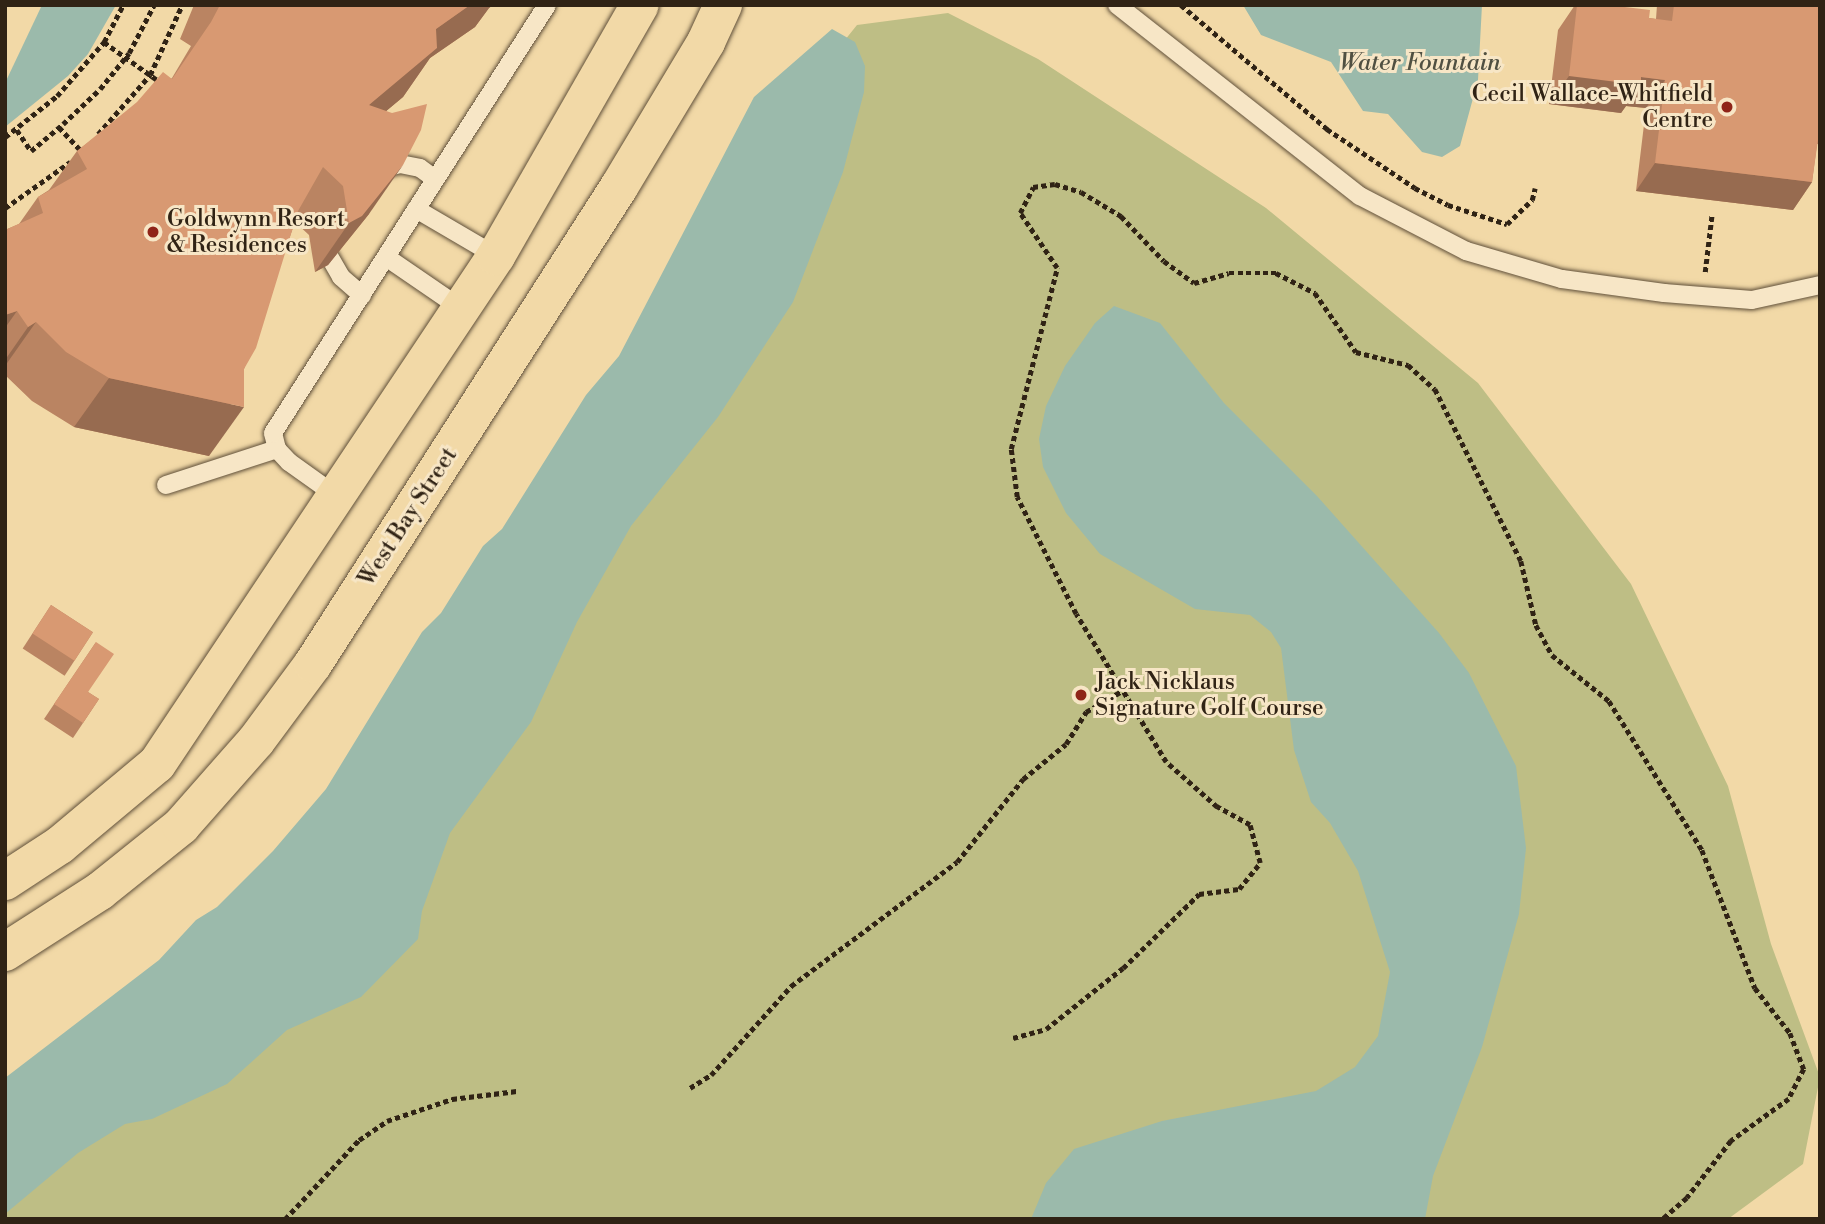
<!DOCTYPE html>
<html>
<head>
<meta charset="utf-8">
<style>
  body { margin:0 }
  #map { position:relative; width:1825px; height:1224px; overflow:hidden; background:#f2d9a7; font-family:"Libre Bodoni",serif }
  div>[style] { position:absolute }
  .green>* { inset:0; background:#bebe85 }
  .water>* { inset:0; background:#9bbaab }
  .path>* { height:4.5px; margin-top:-2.25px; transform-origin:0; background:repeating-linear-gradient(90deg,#302315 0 5px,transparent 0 8.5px) }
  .roads { filter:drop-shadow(0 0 2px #60503a) drop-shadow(0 0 2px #60503a) }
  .service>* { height:18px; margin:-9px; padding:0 9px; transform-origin:9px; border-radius:9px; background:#f7e6c6 }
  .primary>* { height:38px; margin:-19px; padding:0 19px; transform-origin:19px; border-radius:19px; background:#f2d9a7 }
  .wall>* { inset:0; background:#ba8462; transform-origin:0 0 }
  .shaded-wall>* { inset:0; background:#976b50 }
  .building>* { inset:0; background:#d89972; transform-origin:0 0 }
  .dots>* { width:19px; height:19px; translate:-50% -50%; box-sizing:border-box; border:4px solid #f7e6c6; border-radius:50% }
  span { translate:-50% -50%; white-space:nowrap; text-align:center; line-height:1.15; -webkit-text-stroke:6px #f7e6c6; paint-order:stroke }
  .poi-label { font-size:23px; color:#302315 }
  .right { translate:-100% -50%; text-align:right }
  .left { translate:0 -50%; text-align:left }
  .street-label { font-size:23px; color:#302315 }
  .water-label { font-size:24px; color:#505042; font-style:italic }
  .frame { position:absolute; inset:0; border:7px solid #302315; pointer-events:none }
</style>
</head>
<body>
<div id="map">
  <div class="green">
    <div style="clip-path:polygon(948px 13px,1038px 59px,1266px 208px,1478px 383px,1631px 584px,1728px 786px,1771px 944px,1820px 1077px,1803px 1164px,1728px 1219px,5px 1219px,5px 1163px,241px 984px,800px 96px,857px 25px)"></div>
  </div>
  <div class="water">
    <div style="clip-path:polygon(42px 5px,116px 5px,88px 54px,68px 76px,5px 127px,5px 83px)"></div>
    <div style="clip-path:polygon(1243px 5px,1482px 5px,1478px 80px,1460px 146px,1442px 157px,1422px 152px,1388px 114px,1363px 111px,1331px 62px,1261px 35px)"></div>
    <div style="clip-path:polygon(832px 29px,855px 42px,865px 66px,864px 92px,843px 172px,793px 302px,718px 417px,631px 526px,577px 622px,531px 722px,450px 833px,422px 911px,418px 939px,361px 997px,287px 1030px,227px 1084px,152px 1119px,125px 1124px,78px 1153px,5px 1214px,5px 1078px,159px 960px,196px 920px,217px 907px,273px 851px,326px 789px,422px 632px,441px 613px,483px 546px,502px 529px,586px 395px,619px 356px,754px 97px)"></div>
    <div style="clip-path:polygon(1114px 306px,1160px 323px,1224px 403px,1317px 496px,1439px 633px,1469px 673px,1516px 766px,1526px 848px,1519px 914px,1482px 1047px,1433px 1176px,1425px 1219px,1031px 1219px,1046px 1183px,1074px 1149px,1162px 1121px,1316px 1091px,1355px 1067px,1378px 1036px,1390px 972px,1358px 871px,1330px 823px,1311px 802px,1294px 750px,1281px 648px,1271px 632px,1250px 615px,1195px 609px,1100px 554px,1066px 513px,1043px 467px,1039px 439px,1046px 406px,1065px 366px,1095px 323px)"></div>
  </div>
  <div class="path">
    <div style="left:1181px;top:5px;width:192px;rotate:40.3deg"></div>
    <div style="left:1327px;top:129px;width:106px;rotate:33.8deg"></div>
    <div style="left:1415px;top:188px;width:37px;rotate:27deg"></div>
    <div style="left:1448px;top:205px;width:62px;rotate:17.9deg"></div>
    <div style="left:1507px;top:224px;width:35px;rotate:-44deg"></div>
    <div style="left:1532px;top:200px;width:12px;rotate:-76deg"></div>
    <div style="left:104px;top:42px;width:69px;rotate:35.5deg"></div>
    <div style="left:59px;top:127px;width:33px;rotate:47deg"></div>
    <div style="left:17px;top:130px;width:25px;rotate:56deg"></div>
    <div style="left:31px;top:151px;width:42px;rotate:-40.2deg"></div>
    <div style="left:63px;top:124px;width:51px;rotate:-43.4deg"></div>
    <div style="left:100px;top:89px;width:46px;rotate:-51.1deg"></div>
    <div style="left:129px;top:53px;width:54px;rotate:-62.5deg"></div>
    <div style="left:98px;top:134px;width:79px;rotate:-48.6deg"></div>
    <div style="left:150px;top:75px;width:77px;rotate:-65.4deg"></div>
    <div style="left:5px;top:137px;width:66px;rotate:-38.3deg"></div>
    <div style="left:57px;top:96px;width:72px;rotate:-49deg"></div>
    <div style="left:104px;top:42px;width:42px;rotate:-62.8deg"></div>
    <div style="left:5px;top:208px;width:80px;rotate:-35.3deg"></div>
    <div style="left:1705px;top:272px;width:59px;rotate:-83.2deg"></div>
    <div style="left:1013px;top:1038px;width:34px;rotate:-15deg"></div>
    <div style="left:1046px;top:1029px;width:98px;rotate:-38.4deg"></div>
    <div style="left:1123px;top:968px;width:106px;rotate:-44.2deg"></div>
    <div style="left:1199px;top:894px;width:40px;rotate:-7.1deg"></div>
    <div style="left:1239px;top:889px;width:33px;rotate:-51deg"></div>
    <div style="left:1260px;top:863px;width:39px;rotate:-105deg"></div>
    <div style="left:1250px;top:825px;width:38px;rotate:-151deg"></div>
    <div style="left:1217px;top:807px;width:68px;rotate:-138.6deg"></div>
    <div style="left:1166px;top:762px;width:173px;rotate:-121.3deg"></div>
    <div style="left:1076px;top:614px;width:131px;rotate:-116.8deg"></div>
    <div style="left:1017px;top:497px;width:48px;rotate:-97.1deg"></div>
    <div style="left:1011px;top:449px;width:187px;rotate:-75.7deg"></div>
    <div style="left:1057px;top:268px;width:66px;rotate:-123.9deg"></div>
    <div style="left:1020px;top:213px;width:29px;rotate:-63deg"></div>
    <div style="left:1033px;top:187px;width:22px;rotate:-8deg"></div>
    <div style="left:1055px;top:184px;width:27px;rotate:17deg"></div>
    <div style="left:1081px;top:192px;width:47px;rotate:31deg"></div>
    <div style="left:1121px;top:216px;width:62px;rotate:46.3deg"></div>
    <div style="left:1164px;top:261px;width:37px;rotate:36deg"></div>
    <div style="left:1194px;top:283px;width:36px;rotate:-16deg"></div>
    <div style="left:1229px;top:273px;width:47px"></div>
    <div style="left:1276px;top:273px;width:44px;rotate:27.1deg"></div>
    <div style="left:1315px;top:293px;width:72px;rotate:55.2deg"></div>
    <div style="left:1356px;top:352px;width:54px;rotate:14deg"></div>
    <div style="left:1408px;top:365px;width:36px;rotate:42deg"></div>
    <div style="left:1435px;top:389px;width:192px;rotate:63.4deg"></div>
    <div style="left:1521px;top:561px;width:66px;rotate:76.8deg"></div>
    <div style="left:1536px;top:625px;width:34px;rotate:62deg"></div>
    <div style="left:1552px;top:655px;width:73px;rotate:38.9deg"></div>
    <div style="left:1609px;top:701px;width:176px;rotate:58deg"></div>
    <div style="left:1702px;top:850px;width:148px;rotate:69deg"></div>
    <div style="left:1755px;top:988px;width:57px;rotate:52.1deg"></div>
    <div style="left:1790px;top:1033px;width:39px;rotate:69deg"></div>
    <div style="left:1804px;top:1069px;width:34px;rotate:117deg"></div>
    <div style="left:1789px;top:1099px;width:72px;rotate:144.1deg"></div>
    <div style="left:1731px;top:1141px;width:72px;rotate:127.7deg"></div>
    <div style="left:1687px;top:1198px;width:32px;rotate:139deg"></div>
    <div style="left:690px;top:1088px;width:25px;rotate:-32deg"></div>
    <div style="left:711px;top:1075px;width:120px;rotate:-48deg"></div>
    <div style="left:791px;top:986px;width:207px;rotate:-36.8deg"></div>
    <div style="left:957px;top:862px;width:106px;rotate:-51.5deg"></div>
    <div style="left:1023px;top:779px;width:55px;rotate:-39.1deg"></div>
    <div style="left:1066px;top:744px;width:38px;rotate:-58deg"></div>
    <div style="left:1086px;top:712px;width:42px;rotate:-30.3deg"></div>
    <div style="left:285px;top:1219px;width:108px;rotate:-46.9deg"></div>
    <div style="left:359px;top:1140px;width:34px;rotate:-34deg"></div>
    <div style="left:387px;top:1121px;width:69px;rotate:-18.7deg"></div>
    <div style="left:452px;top:1099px;width:65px;rotate:-7deg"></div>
  </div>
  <div class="roads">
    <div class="service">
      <div style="left:1117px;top:5px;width:309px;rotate:38.2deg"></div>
      <div style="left:1360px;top:196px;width:119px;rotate:27.4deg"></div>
      <div style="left:1466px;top:251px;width:100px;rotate:16.3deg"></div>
      <div style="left:1562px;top:279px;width:103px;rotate:7.8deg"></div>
      <div style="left:1664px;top:293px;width:88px;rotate:4.5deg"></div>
      <div style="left:1752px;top:300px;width:70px;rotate:-12.4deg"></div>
      <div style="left:382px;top:169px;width:19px;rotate:-16deg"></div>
      <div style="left:400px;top:164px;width:20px;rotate:11deg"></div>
      <div style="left:420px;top:168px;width:19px;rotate:36deg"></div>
      <div style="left:416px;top:209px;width:93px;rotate:30.4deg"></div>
      <div style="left:326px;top:239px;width:10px;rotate:96deg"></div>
      <div style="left:325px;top:249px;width:32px;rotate:60deg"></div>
      <div style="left:341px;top:277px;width:28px;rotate:41deg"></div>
      <div style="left:386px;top:257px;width:92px;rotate:34.4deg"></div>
      <div style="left:166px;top:485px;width:117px;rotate:-18deg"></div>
      <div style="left:338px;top:497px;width:60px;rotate:-144.5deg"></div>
      <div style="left:289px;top:462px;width:18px;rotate:-133deg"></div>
      <div style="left:277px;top:449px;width:16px;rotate:-104deg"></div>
      <div style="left:273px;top:433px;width:508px;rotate:-57.37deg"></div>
    </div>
    <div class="primary">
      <div style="left:5px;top:881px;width:66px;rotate:-33.2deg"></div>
      <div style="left:60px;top:845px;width:126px;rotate:-39.9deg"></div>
      <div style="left:157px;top:764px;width:611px;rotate:-56.28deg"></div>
      <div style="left:496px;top:256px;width:289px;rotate:-60.2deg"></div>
      <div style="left:5px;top:952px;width:113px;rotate:-32.7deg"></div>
      <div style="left:100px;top:891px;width:104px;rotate:-38.7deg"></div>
      <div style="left:181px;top:826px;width:113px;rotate:-48.6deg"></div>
      <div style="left:256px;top:741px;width:96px;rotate:-53.5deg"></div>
      <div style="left:313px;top:664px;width:567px;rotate:-57.32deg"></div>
      <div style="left:619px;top:187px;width:169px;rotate:-59deg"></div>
      <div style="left:706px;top:42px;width:41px;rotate:-65.3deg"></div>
    </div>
  </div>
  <div class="wall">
    <div style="clip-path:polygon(194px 5px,493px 5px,489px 8px,475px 27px,430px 58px,403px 97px,386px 111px,369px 214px,328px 265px,315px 272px,309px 235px,295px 222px,244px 369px,209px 456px,74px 427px,32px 401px,5px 375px,5px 230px,19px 224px,38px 197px,49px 190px,77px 151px,172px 78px,191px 46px,180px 39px)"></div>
    <div style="clip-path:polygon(1575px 5px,1608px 5px,1649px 18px,1656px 19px,1657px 5px,1820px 5px,1820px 144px,1817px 144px,1812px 182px,1793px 210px,1636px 191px,1646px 108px,1626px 106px,1621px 113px,1549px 104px,1558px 30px)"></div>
    <div style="left:51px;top:605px;width:50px;height:52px;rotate:33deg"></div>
    <div style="clip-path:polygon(96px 642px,88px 692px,99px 699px,73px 738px,44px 719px)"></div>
  </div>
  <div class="shaded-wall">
    <div style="clip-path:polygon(470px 5px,493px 5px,489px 8px,475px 27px,430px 58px,403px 97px,335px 154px,369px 105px,436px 29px)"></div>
    <div style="clip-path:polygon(1569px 76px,1641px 77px,1665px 80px,1646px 108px,1626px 106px,1621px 113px,1549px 104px)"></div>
    <div style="clip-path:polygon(1655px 163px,1812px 182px,1793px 210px,1636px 191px)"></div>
    <div style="clip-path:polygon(403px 165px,369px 214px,328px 265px,315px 272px,349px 223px)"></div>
    <div style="clip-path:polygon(17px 311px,5px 328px,5px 315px)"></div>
    <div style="clip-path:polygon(36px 322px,5px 366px,5px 360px,28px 327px)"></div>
    <div style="clip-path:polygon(109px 378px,244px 407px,209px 456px,74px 427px)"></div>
  </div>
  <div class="building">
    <div style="clip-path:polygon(220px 5px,470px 5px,436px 29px,437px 48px,369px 105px,392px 113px,427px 104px,421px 130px,403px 165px,362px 216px,349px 223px,343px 186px,323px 167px,298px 211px,256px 348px,244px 369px,244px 407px,109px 378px,66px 352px,36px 322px,28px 327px,17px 311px,5px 315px,5px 230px,43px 213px,38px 197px,87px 169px,77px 151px,137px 102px,163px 72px,172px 79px,211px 22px)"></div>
    <div style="clip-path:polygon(1577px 5px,1608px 5px,1650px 10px,1649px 18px,1672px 21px,1674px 5px,1820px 5px,1820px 126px,1812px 182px,1655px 163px,1665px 80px,1641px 77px,1641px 85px,1569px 76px)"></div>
    <div style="left:51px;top:605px;width:50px;height:34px;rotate:33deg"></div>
    <div style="clip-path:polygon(96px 642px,114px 654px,88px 692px,99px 699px,83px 723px,54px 704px)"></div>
  </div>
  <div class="dots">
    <div style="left:1727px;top:107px;background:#8f2418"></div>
    <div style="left:153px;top:232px;background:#8f2418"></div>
    <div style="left:1081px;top:695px;background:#8f2418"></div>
  </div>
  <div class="poi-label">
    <span class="right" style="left:1713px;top:107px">Cecil Wallace-Whitfield<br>Centre</span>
    <span class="left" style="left:167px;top:232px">Goldwynn Resort<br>&amp; Residences</span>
    <span class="left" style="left:1095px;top:695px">Jack Nicklaus<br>Signature Golf Course</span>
  </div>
  <div class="street-label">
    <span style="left:408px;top:517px;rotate:-57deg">West Bay Street</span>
  </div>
  <div class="water-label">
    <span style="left:1420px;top:64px">Water Fountain</span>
  </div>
  <div class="frame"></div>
</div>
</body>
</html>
